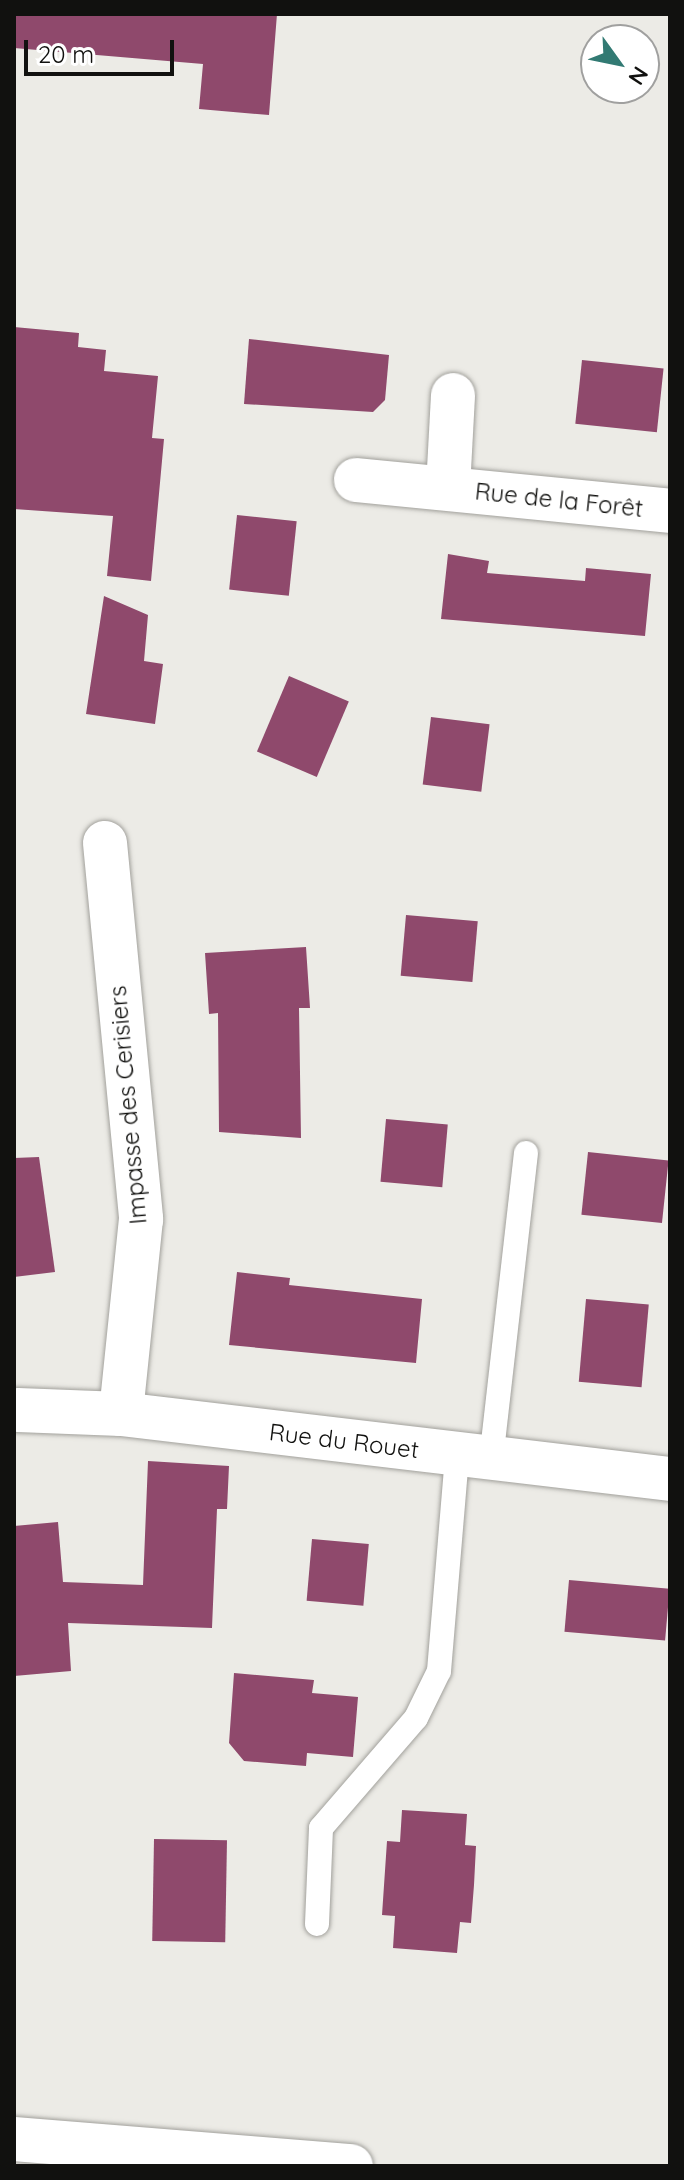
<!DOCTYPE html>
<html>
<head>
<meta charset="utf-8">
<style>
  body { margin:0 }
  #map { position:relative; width:684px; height:2180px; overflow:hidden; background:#ecebe6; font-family:Quicksand,sans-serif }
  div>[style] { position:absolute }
  .building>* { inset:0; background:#8f496c; transform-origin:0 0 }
  .roads { filter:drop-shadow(0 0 2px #a2a19c) drop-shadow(0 0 2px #a2a19c) }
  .lane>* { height:24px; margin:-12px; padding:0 12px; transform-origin:12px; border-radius:12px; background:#fff }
  .street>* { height:44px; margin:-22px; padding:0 22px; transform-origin:22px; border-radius:22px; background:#fff }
  .highway>* { height:44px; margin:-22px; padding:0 22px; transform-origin:22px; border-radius:22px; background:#fff }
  span { translate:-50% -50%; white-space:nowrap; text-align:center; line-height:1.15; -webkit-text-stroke:6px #fff; paint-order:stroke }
  .street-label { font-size:24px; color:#11110f }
  .frame { position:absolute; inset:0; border:16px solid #11110f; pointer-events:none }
  .north { position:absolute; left:580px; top:24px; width:80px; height:80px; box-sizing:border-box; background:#fff; border:2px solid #a0a09f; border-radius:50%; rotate:123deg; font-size:22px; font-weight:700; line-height:32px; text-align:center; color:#11110f }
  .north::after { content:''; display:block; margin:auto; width:28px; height:36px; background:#327a73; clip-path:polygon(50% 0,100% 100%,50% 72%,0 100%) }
  .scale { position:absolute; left:24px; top:40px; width:150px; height:36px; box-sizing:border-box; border:4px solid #11110f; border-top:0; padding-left:10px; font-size:24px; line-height:28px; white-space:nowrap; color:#11110f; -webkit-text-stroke:6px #fff; paint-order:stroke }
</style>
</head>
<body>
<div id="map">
  <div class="building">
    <div style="clip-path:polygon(14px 14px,277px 14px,269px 115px,199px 109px,203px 64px,14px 48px)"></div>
    <div style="clip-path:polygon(14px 327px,79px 333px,78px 347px,106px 350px,104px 371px,158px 376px,152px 438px,164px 439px,151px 581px,107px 576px,113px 516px,14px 509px)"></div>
    <div style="clip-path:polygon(249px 339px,389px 355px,385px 400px,373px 412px,244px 404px)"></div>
    <div style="left:582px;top:360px;width:82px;height:64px;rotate:6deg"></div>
    <div style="left:237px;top:515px;width:60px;height:75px;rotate:6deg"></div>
    <div style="clip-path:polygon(448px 554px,489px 561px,487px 573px,585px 581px,586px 568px,651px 574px,645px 636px,441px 619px)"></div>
    <div style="clip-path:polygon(104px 596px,148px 615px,144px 661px,163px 664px,155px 724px,86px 714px)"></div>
    <div style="left:289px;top:676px;width:65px;height:82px;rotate:23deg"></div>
    <div style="left:431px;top:717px;width:59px;height:68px;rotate:7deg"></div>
    <div style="left:406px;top:915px;width:72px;height:61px;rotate:5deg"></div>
    <div style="clip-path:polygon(306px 947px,310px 1008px,299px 1008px,301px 1138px,219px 1132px,218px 1013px,209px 1014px,205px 953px)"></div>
    <div style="left:386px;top:1119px;width:62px;height:63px;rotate:5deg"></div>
    <div style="left:588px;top:1152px;width:81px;height:63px;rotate:6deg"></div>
    <div style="clip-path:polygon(39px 1157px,55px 1272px,14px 1277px,14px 1158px)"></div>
    <div style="clip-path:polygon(237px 1272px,290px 1278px,289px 1285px,422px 1299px,416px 1363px,229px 1345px)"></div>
    <div style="left:586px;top:1299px;width:63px;height:83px;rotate:5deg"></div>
    <div style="clip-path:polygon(148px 1461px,229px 1466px,227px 1509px,217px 1509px,212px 1628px,68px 1623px,71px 1671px,14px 1676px,14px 1526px,58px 1522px,63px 1582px,143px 1585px)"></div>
    <div style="left:312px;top:1539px;width:57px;height:62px;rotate:5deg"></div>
    <div style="left:569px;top:1580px;width:101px;height:52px;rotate:5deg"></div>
    <div style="clip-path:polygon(234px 1673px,314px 1680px,312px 1693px,358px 1697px,353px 1757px,307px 1753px,306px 1766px,244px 1761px,229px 1743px)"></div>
    <div style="clip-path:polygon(402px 1810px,467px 1814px,465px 1845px,476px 1846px,474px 1885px,471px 1923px,460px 1922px,457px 1953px,393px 1948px,395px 1916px,382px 1915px,387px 1841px,400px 1842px)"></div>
    <div style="left:154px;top:1839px;width:73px;height:102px;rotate:1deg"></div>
  </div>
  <div class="roads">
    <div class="lane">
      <div style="left:491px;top:1460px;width:309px;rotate:-83.5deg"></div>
      <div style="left:317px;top:1924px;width:96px;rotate:-87.6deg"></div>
      <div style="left:321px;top:1828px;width:145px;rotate:-49.2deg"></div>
      <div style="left:416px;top:1718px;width:52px;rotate:-63.9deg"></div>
      <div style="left:439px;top:1671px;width:217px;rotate:-85.2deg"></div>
    </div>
    <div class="street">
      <div style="left:356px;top:480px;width:316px;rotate:5.6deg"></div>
      <div style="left:448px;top:488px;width:93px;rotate:-86.9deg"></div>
      <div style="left:105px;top:843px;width:378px;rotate:84.5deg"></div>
      <div style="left:141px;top:1219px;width:196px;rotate:95.9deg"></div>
      <div style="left:18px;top:1410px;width:103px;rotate:2.2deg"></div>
      <div style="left:121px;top:1414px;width:553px;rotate:6.75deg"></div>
    </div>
    <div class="highway">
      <div style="left:14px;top:2139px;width:338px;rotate:4.6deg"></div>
    </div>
  </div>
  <div class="street-label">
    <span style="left:559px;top:500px;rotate:6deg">Rue de la Forêt</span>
    <span style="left:128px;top:1105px;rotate:-95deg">Impasse des Cerisiers</span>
    <span style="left:344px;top:1441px;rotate:7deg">Rue du Rouet</span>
  </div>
  <div class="frame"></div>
  <div class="north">N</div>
  <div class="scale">20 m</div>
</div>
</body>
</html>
